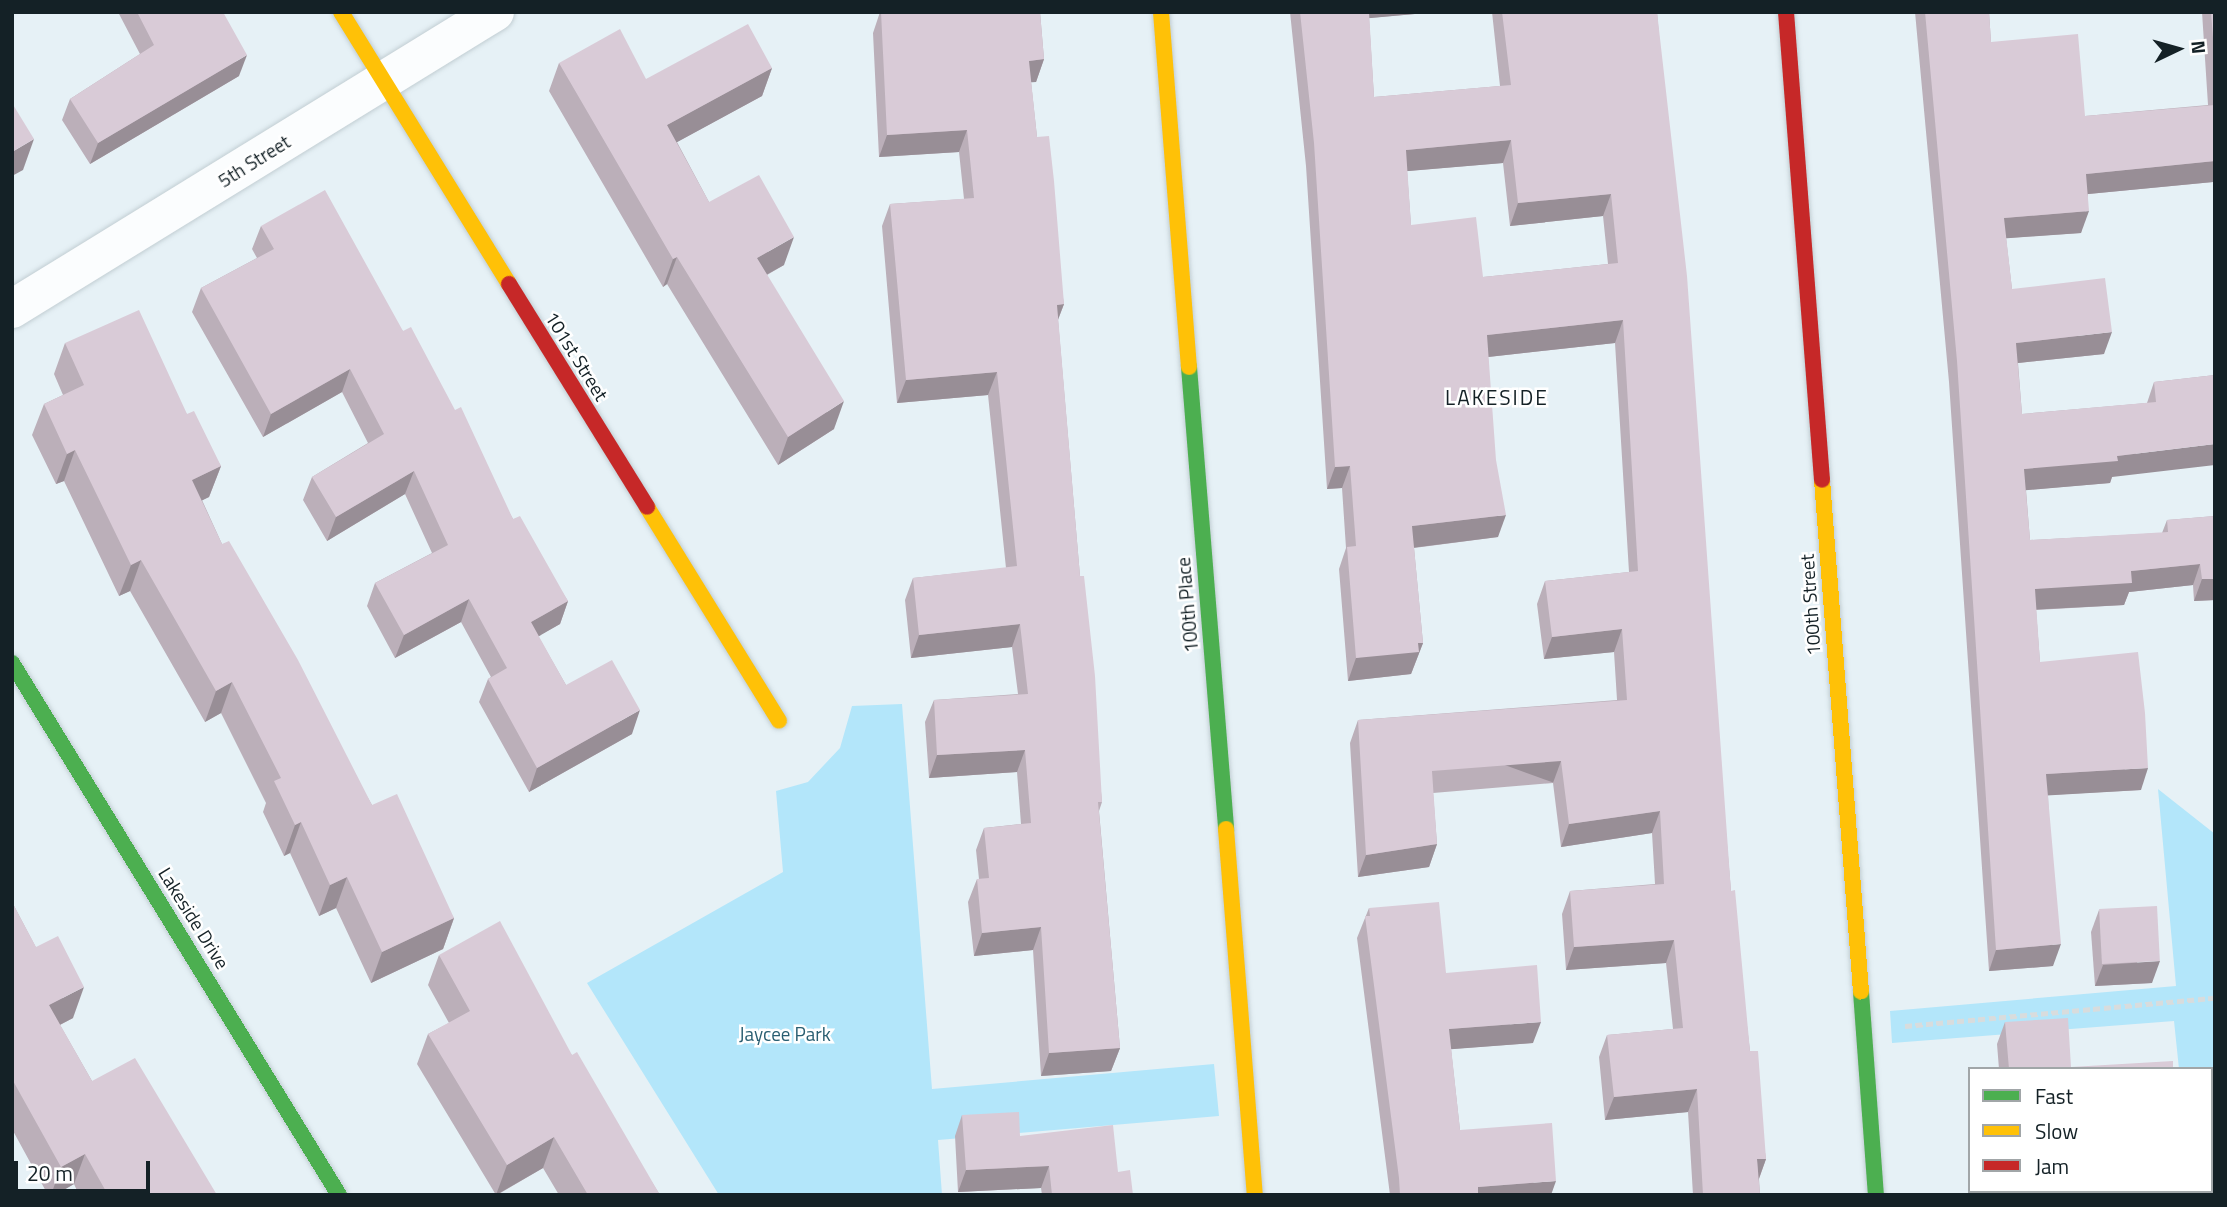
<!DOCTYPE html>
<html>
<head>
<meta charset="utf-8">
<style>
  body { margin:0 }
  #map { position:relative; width:2227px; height:1207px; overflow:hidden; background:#e6f1f6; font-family:"Titillium Web",sans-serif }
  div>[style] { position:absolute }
  .green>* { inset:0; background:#b3e6fa }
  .path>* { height:4.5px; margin-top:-2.25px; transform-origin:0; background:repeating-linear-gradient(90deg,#d8dcdd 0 7px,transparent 0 10.5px) }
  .roads { filter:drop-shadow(0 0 2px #c2ced3) drop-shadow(0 0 2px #c2ced3) }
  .street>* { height:38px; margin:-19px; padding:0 19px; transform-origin:19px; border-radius:19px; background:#fbfdfe }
  .fast>* { height:16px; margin:-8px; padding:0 8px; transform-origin:8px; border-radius:8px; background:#4caf50 }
  .slow>* { height:16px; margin:-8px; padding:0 8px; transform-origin:8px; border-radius:8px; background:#ffc107 }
  .jam>* { height:16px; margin:-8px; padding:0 8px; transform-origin:8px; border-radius:8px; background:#c62828 }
  .wall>* { inset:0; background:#bbafb9; transform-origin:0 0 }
  .shaded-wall>* { inset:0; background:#988e96; transform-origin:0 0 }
  .building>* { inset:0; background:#d9cbd7; transform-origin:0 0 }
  span { translate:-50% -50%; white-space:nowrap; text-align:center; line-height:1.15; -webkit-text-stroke:5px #fff; paint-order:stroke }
  .street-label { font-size:19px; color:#142126 }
  .park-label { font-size:19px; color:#295e71 }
  .neighbourhood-label { font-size:21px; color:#142126; letter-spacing:2px }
  .frame { position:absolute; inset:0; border:14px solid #142126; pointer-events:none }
  .legend { position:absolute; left:1968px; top:1067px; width:245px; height:126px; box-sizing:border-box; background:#fff; border:2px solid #a1a6a8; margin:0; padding:9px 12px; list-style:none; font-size:21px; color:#142126 }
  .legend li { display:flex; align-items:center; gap:14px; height:35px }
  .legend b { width:35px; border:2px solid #a1a6a8 }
  .north { position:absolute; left:2143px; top:14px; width:70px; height:70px; -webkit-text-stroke:5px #fff; paint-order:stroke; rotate:85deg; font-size:19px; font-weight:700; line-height:28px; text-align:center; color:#142126 }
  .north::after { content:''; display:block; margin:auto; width:24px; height:32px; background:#142126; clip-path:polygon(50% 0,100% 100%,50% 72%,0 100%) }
  .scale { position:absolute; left:14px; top:1161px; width:136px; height:32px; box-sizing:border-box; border:4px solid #142126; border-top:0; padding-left:9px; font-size:21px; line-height:24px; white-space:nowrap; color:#142126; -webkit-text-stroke:5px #fff; paint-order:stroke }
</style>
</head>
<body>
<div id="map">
  <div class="green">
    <div style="clip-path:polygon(902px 704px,932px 1089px,1214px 1064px,1219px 1116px,938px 1140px,942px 1195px,719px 1195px,587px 983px,783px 872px,776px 791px,808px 782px,840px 748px,852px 706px)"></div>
    <div style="clip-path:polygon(2158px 789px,2215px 834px,2215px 1195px,2190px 1191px,2211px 1191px,2211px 1069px,2179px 1069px,2174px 1021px,1892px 1043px,1890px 1011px,2176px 986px)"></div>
  </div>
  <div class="path">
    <div style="left:1905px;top:1026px;width:311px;rotate:-5.2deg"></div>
  </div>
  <div class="roads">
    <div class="street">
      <div style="left:12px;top:309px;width:567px;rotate:-31.59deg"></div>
    </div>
    <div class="fast">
      <div style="left:1189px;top:367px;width:463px;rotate:85.4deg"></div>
      <div style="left:12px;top:663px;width:624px;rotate:58.42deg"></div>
      <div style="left:1861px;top:992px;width:204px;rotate:85.8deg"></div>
    </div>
    <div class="slow">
      <div style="left:341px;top:12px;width:320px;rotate:58.3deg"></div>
      <div style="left:1161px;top:12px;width:356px;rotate:85.5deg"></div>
      <div style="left:1822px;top:480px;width:513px;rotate:85.64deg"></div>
      <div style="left:647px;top:507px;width:251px;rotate:58.3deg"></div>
      <div style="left:1226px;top:829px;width:367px;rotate:85.5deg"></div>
    </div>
    <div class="jam">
      <div style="left:1786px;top:12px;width:469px;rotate:85.6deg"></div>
      <div style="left:509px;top:284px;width:262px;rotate:58.2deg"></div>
    </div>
  </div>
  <div class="wall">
    <div style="clip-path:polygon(118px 12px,223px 12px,239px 76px,90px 164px,62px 120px,70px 99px,140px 54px)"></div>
    <div style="clip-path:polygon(880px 12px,1040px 12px,1044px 59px,1036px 82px,1031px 82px,1037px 137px,1064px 304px,1058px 320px,1080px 576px,1102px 802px,1099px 811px,1120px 1048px,1111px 1071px,1041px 1076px,1033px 950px,974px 956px,968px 902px,977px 879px,979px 879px,976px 850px,984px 828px,1021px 824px,1017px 772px,929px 778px,925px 722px,934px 700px,1018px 694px,1012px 647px,911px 658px,905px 600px,913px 578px,1006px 568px,988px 395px,897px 403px,882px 226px,890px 204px,964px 199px,959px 152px,879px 157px,873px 33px)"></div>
    <div style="clip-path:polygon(evenodd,1290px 12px,1437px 12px,1369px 18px,1374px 97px,1500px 86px,1492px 12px,1657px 12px,1731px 891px,1750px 1051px,1766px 1159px,1759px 1179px,1760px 1195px,1693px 1195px,1688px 1112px,1605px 1120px,1599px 1057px,1607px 1035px,1673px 1029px,1666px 963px,1566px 970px,1562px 914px,1570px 891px,1655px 884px,1652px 833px,1561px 847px,1553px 783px,1433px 793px,1437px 844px,1429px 867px,1358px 877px,1350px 743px,1358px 720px,1617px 700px,1614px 652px,1544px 659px,1537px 604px,1545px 581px,1629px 572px,1615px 343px,1488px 357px,1498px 537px,1414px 548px,1423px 643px,1411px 674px,1348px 681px,1339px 569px,1346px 548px,1342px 488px,1327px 489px,1306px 166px,1290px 12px,1503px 163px,1510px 226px,1603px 216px,1608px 264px,1483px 277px,1411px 225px,1407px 171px,1503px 163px)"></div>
    <div style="clip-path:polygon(1915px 12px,1989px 12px,1991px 42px,2085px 116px,2208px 105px,2202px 12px,2215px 12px,2215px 197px,2213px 182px,2088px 194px,2081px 233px,2006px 238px,2012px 289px,2104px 354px,2018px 363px,2022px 414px,2147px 403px,2154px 382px,2215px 375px,2112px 477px,2110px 483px,2026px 490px,2030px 540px,2162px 533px,2167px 520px,2215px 516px,2215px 600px,2194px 601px,2193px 585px,2129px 592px,2124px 605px,2036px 610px,2040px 662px,2141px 790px,2048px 795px,2053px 966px,1989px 971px,1949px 382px)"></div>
    <div style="clip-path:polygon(559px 63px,646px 79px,772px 68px,762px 96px,677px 142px,709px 202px,784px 265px,767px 275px,834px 429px,778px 465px,667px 284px,663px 287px,549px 91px)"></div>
    <div style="clip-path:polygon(261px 226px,403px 331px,513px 519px,568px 601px,560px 624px,538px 636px,566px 685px,632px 734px,529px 792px,479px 702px,488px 679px,491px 677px,461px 622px,395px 658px,367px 606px,375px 583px,432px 553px,405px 494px,327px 541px,303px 500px,312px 477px,368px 443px,342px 392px,263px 437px,192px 312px,201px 288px,257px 258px,252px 249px)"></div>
    <div style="clip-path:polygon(65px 343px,187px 414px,221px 466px,209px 497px,202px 500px,222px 544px,372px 805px,454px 918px,443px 949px,371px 983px,336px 908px,319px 916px,290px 853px,284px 856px,263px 812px,266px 803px,221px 713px,205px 722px,130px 591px,119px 596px,64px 481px,56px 484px,32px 435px,44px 404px,63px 395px,54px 374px)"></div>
    <div style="clip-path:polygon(12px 902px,73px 1018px,60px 1025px,92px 1081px,217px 1195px,79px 1195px,74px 1184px,55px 1195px,48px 1195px,12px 1129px)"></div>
    <div style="clip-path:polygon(1369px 908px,1446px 973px,1533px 1043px,1451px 1049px,1460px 1130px,1551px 1195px,1390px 1195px,1357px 938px)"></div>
    <div style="clip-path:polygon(2099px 910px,2152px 983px,2095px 986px,2091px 932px)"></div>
    <div style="clip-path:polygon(439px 955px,572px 1055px,660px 1195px,559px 1195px,543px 1168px,497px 1195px,496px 1195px,417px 1064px,428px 1034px,449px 1023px,428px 985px)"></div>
    <div style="clip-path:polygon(2005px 1022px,2071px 1067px,2173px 1069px,1999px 1069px,1997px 1044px)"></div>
    <div style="clip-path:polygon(962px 1115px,1118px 1172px,1133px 1195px,1042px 1195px,1041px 1188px,958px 1192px,955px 1136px)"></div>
    <div style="left:2010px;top:1191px;width:166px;height:4px"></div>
  </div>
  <div class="shaded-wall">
    <div style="clip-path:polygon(1362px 12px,1437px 12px,1360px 19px)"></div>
    <div style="clip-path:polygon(247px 55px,239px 76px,90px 164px,98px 143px)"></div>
    <div style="clip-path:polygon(1044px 59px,1036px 82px,1021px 83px,1029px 61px)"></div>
    <div style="clip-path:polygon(772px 68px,762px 96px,657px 153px,667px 125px)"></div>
    <div style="clip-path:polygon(967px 130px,959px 152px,879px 157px,887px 135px)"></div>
    <div style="clip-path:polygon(34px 139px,23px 170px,12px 176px,12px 152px)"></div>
    <div style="clip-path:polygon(1511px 140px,1503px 163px,1397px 172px,1406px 150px)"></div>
    <div style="clip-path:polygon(2215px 161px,2215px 178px,2213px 182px,2078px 195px,2086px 174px)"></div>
    <div style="clip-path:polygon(1611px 194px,1603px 216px,1510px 226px,1518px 203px)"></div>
    <div style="clip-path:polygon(2089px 211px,2081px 233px,1997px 239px,2004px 218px)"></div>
    <div style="clip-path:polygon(794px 237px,784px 265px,746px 286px,757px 258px)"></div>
    <div style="clip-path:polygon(677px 257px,667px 284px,663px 287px,673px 259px)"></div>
    <div style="clip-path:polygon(1064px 304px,1055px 327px,1057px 305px)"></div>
    <div style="clip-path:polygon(1623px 320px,1615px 343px,1479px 358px,1487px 335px)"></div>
    <div style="clip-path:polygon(2112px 332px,2104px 354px,2009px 364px,2016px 343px)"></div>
    <div style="clip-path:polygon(350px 369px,342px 392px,263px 437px,271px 414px)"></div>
    <div style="clip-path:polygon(997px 372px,988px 395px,897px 403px,906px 380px)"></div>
    <div style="clip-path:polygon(844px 401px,834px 429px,778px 465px,788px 437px)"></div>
    <div style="clip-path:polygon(2215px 444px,2215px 465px,2112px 477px,2110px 483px,2017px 491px,2024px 469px,2117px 456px)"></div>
    <div style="clip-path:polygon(75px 450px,64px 481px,56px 484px,67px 454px)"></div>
    <div style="clip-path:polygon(221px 466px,209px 497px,181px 511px,192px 480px)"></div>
    <div style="clip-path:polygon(1350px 466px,1342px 488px,1327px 489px,1335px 467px)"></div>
    <div style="clip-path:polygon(414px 471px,405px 494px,327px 541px,336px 517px)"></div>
    <div style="clip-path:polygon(1506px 515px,1498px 537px,1403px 549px,1412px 526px)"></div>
    <div style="clip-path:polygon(141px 560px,130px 591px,119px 596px,131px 565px)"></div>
    <div style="clip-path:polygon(2200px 564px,2193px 585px,2129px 592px,2124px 605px,2027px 610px,2035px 589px,2131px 571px)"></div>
    <div style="clip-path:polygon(2202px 579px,2215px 579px,2215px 600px,2194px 601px)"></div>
    <div style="clip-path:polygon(469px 599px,461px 622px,395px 658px,404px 635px)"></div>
    <div style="clip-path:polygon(568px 601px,560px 624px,522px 646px,531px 622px)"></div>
    <div style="clip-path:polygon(1020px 624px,1012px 647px,911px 658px,919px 635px)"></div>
    <div style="clip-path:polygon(1622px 629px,1614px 652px,1544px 659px,1552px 637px)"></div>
    <div style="clip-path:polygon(1418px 643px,1423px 643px,1411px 674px,1348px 681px,1356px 658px)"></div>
    <div style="clip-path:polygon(232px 682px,221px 713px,205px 722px,216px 691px)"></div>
    <div style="clip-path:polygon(640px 710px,632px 734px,529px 792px,537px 768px)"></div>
    <div style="clip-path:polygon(1025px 750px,1017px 772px,929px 778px,937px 755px)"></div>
    <div style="left:1561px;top:761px;width:23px;height:129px;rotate:110deg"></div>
    <div style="clip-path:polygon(2148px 768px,2141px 790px,2038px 796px,2046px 774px)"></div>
    <div style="clip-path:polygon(1660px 811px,1652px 833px,1561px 847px,1569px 824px)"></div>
    <div style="clip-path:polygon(301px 822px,290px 853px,284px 856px,295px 825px)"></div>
    <div style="clip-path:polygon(1437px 844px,1429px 867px,1358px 877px,1366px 855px)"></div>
    <div style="clip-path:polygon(347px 877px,336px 908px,319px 916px,330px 885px)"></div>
    <div style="clip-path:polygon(454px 918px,443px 949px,371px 983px,382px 952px)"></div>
    <div style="clip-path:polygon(1041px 927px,1033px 950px,974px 956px,982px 933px)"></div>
    <div style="clip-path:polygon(1674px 940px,1666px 963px,1566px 970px,1574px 947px)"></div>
    <div style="clip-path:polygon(2061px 944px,2053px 966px,1989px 971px,1996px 950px)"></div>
    <div style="clip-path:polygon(2160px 961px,2152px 983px,2095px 986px,2103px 965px)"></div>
    <div style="clip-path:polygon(84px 987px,73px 1018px,38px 1036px,49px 1005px)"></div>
    <div style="clip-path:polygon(1541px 1022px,1533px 1043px,1441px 1050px,1449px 1029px)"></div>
    <div style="clip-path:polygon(1120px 1048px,1111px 1071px,1041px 1076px,1049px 1053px)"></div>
    <div style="clip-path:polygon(1697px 1089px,1688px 1112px,1605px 1120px,1614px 1097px)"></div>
    <div style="clip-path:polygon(554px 1137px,543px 1168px,496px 1195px,507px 1165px)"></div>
    <div style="clip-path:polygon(85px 1154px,74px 1184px,55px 1195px,51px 1195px,61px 1167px)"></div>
    <div style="clip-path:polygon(1757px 1159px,1766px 1159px,1758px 1181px)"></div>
    <div style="clip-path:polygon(1049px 1166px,1041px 1188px,958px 1192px,966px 1170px)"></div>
    <div style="clip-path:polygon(1556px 1181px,1551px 1195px,1475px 1195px,1478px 1187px)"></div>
    <div style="clip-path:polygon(2114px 1191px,2176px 1191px,2175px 1195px,2079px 1195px)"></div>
  </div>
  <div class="building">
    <div style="clip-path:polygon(137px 12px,223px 12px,247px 55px,98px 143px,70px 99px,154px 45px)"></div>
    <div style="clip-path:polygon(881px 12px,1040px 12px,1044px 59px,1029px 61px,1037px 137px,1049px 136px,1054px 181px,1064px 304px,1057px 305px,1080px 576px,1084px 576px,1095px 676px,1102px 802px,1098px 802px,1120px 1048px,1049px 1053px,1041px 927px,982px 933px,977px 879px,989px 878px,984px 828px,1031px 823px,1025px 750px,937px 755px,934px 700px,1028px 694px,1020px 624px,919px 635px,913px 578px,1017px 566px,997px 372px,906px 380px,890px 204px,974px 198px,967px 130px,887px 135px)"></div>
    <div style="clip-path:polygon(evenodd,1300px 12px,1369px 12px,1374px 97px,1511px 85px,1502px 12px,1657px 12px,1687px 276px,1731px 891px,1735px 890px,1750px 1051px,1758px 1051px,1766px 1159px,1757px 1159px,1760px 1195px,1703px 1195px,1697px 1089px,1614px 1097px,1607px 1035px,1683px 1028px,1674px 940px,1574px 947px,1570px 891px,1664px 884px,1660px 811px,1569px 824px,1561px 761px,1432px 771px,1437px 844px,1366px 855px,1358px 720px,1627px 700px,1622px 629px,1552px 637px,1545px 581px,1638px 571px,1623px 320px,1487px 335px,1496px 460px,1506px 515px,1412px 526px,1423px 643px,1418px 643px,1419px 652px,1356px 658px,1347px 547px,1356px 546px,1350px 466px,1335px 467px,1314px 143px,1300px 12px,1511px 140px,1518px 203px,1611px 194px,1618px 263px,1483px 277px,1476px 217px,1411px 225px,1406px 150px,1511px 140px)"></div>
    <div style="clip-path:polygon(1925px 12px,1989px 12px,1991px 42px,2078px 34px,2085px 116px,2215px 105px,2215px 161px,2086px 174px,2089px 211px,2004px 218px,2012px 289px,2105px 278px,2112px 332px,2016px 343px,2022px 414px,2156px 402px,2154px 382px,2215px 375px,2215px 444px,2117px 456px,2118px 461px,2024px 469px,2030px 540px,2168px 532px,2167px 520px,2215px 516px,2215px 579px,2202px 579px,2200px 564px,2131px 571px,2132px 583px,2035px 589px,2040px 662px,2138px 652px,2145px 713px,2148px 768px,2046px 774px,2061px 944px,1996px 950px,1957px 361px)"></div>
    <div style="clip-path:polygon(2211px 12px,2215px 12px,2215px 64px)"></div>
    <div style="clip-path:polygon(748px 24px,772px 68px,667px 125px,709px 202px,759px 175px,794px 237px,757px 258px,844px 401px,788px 437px,677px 257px,673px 259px,559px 63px,620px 29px,646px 79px)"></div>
    <div style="clip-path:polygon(12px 103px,34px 139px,12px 152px)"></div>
    <div style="clip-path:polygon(325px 190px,403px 331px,411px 327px,455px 410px,461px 407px,513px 519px,520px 516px,568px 601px,531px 622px,566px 685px,612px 660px,640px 710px,537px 768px,488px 679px,507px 668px,469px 599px,404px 635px,375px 583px,448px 545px,414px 471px,336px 517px,312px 477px,384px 434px,350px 369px,271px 414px,201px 288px,274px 249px,261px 226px)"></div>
    <div style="clip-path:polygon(139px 310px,187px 414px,194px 411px,221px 466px,192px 480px,222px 544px,229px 541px,298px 660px,372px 805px,397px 794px,454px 918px,382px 952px,347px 877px,330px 885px,301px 822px,295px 825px,274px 781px,281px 778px,232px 682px,216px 691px,141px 560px,131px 565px,75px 450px,67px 454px,44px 404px,84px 385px,65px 343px)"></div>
    <div style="clip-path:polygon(12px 902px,36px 947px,58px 936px,84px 987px,49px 1005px,92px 1081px,135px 1058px,217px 1195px,108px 1195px,85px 1154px,61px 1167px,12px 1079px)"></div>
    <div style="clip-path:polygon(1439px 902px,1446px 973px,1537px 965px,1541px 1022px,1449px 1029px,1460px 1130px,1552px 1123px,1556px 1181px,1478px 1187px,1478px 1195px,1400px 1195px,1399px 1178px,1365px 916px,1370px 916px,1369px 908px)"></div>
    <div style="left:2157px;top:906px;width:55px;height:58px;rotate:87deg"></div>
    <div style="clip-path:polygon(500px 921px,572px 1055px,577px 1052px,660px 1195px,588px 1195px,554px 1137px,507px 1165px,428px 1034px,470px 1011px,439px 955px)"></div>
    <div style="clip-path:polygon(2068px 1018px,2071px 1067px,2173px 1061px,2173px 1069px,2009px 1069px,2005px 1022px)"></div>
    <div style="clip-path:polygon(1019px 1112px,1020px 1136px,1113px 1125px,1118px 1172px,1130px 1170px,1133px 1195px,1052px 1195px,1049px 1166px,966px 1170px,962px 1115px)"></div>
    <div style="clip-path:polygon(2020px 1191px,2114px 1191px,2080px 1195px,2020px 1195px)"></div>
  </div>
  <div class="street-label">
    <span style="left:254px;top:161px;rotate:-32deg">5th Street</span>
    <span style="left:577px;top:356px;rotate:58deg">101st Street</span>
    <span style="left:1187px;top:605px;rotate:-95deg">100th Place</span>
    <span style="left:1810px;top:605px;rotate:-94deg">100th Street</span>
    <span style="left:194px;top:918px;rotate:58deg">Lakeside Drive</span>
  </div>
  <div class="park-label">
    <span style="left:785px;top:1034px">Jaycee Park</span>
  </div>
  <div class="neighbourhood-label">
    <span style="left:1497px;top:397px">LAKESIDE</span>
  </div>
  <div class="frame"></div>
  <ul class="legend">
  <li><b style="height:9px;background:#4caf50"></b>Fast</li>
  <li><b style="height:9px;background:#ffc107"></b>Slow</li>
  <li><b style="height:9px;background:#c62828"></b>Jam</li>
  </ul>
  <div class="north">N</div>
  <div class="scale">20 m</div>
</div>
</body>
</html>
